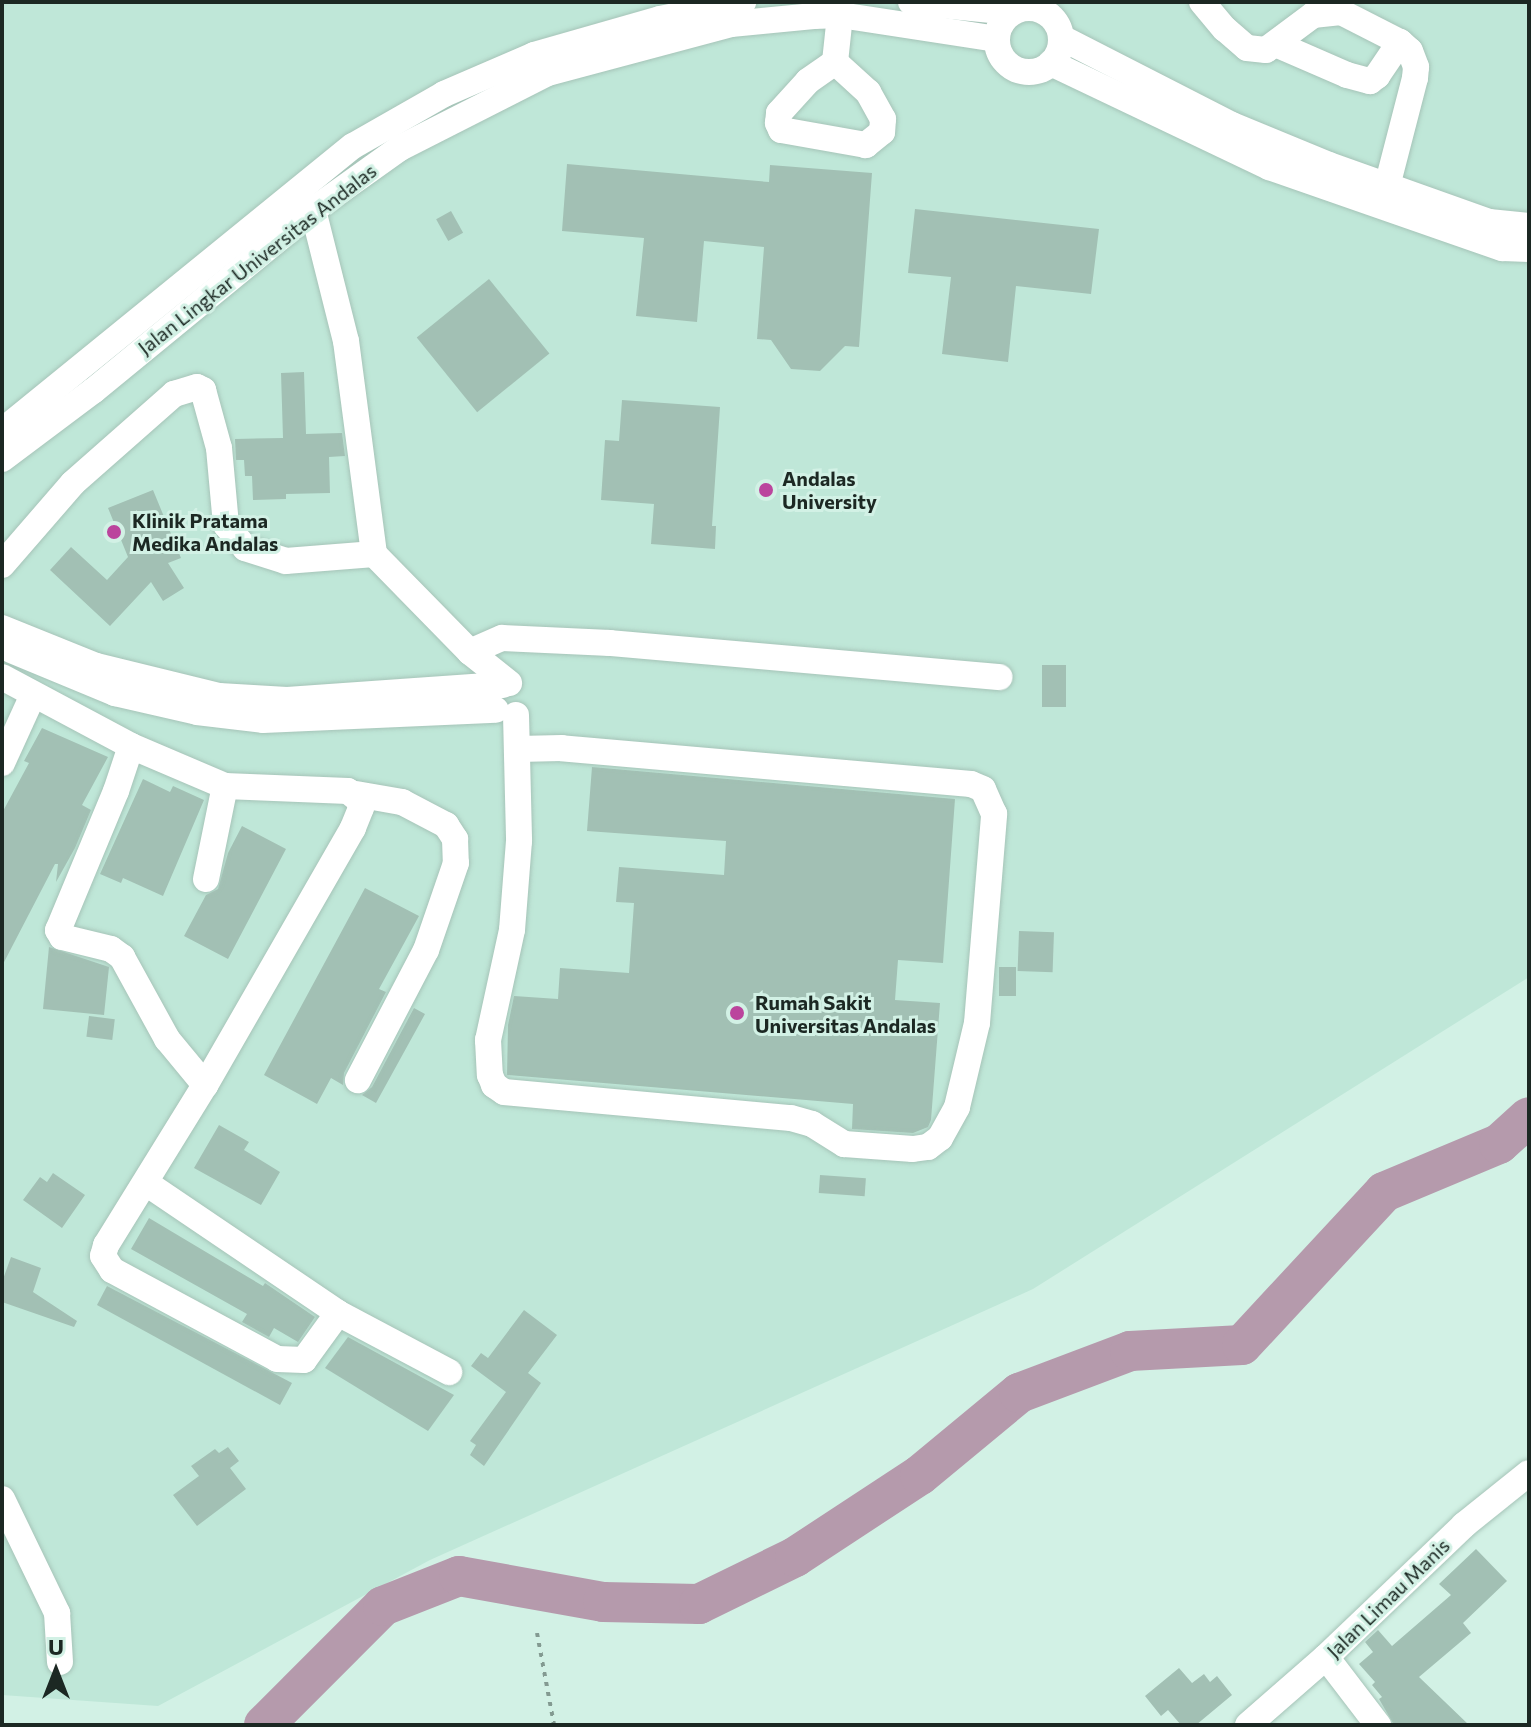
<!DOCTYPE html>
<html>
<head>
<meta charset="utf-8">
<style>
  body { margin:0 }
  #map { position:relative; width:1531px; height:1727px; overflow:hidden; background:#d2f1e5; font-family:Commissioner,sans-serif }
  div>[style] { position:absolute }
  .built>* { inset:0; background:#bfe7d8 }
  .river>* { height:40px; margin:-20px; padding:0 20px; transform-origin:20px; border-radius:20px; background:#b59aac }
  .building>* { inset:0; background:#a2c0b4; transform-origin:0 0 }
  .path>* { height:4px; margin-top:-2px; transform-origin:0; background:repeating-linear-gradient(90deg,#839a91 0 4px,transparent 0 10px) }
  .roads { filter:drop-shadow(0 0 2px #a6c4b8) drop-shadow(0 0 2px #a6c4b8) }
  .minor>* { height:26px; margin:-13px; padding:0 13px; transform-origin:13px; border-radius:13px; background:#fff }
  .minor>.ring { margin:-13px; padding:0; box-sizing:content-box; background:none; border:26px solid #fff; border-radius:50% }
  .dots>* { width:22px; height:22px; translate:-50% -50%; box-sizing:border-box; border:4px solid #d2f1e5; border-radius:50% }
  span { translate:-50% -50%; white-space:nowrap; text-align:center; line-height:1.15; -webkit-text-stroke:6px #d2f1e5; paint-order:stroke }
  .street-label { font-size:20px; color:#1c2823 }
  .poi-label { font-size:20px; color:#1c2823; font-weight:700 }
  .left { translate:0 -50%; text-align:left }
  .frame { position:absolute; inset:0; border:4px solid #1c2823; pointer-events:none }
  .north { position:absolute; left:16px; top:1631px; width:80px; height:80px; -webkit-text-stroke:6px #d2f1e5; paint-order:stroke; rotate:0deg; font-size:22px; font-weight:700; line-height:32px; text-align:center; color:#1c2823 }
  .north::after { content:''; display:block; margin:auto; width:28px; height:36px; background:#1c2823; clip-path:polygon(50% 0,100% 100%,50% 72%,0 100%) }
</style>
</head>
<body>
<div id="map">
  <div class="built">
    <div style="clip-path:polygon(2px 2px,1529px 2px,1529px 977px,1033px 1289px,430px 1560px,158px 1706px,2px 1695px)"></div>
  </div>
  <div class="river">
    <div style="left:264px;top:1725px;width:168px;rotate:-45deg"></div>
    <div style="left:383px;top:1606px;width:82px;rotate:-21.5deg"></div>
    <div style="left:459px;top:1576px;width:146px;rotate:10.2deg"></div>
    <div style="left:603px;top:1602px;width:96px;rotate:1.2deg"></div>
    <div style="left:699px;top:1604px;width:107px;rotate:-26.1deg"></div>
    <div style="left:795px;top:1557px;width:149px;rotate:-33.3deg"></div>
    <div style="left:920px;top:1475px;width:129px;rotate:-39.6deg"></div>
    <div style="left:1019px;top:1393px;width:119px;rotate:-20.7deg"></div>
    <div style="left:1130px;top:1351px;width:112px;rotate:-3.1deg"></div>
    <div style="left:1242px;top:1345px;width:209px;rotate:-47.1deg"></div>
    <div style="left:1384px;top:1192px;width:125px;rotate:-22.7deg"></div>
    <div style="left:1499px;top:1144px;width:40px;rotate:-42deg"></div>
  </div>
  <div class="building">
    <div style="clip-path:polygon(567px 164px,769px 182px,770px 165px,872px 173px,859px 347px,845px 346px,820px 371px,791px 369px,771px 340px,757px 339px,764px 247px,704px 241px,697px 322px,636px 316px,644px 238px,562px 231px)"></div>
    <div style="clip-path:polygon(915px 209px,1099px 229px,1091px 294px,1016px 286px,1008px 362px,942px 354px,951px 277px,908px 273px)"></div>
    <div style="left:451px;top:211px;width:25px;height:17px;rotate:61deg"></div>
    <div style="left:489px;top:279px;width:96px;height:93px;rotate:51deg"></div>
    <div style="clip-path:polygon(304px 372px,306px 434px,342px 433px,345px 456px,329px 457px,330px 493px,286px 494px,286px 499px,253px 500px,252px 476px,245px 476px,244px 460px,236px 460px,235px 439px,283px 438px,281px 373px)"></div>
    <div style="clip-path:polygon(622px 400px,720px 407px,712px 526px,716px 526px,715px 549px,651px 544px,654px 504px,601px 500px,605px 440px,619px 441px)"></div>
    <div style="clip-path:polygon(153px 490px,181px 558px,168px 563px,184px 588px,163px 601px,151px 582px,110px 626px,50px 570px,71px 547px,107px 580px,128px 557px,108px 508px)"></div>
    <div style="left:1042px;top:665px;width:24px;height:42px"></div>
    <div style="clip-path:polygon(42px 728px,108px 757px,82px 805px,91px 810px,75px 848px,56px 882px,58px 864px,55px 864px,2px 966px,2px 813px,29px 763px,24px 761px)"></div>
    <div style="clip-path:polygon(592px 767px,955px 799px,943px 963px,898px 960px,895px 1000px,940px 1003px,931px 1120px,928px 1127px,913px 1133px,852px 1129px,853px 1104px,507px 1075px,508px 1025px,514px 996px,558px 999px,560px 968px,629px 973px,634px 903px,616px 902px,619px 867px,724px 875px,726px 841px,587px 831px)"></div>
    <div style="clip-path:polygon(143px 779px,170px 792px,173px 786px,204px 800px,163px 896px,123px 878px,121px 883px,100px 874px)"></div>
    <div style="clip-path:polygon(242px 826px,286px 849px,228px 959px,184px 936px,206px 895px,218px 889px,228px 853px)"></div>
    <div style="clip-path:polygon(365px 888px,419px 916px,379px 989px,386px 992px,344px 1073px,343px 1085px,331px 1078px,317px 1104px,264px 1075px)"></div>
    <div style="left:1019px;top:931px;width:35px;height:40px;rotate:2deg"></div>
    <div style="clip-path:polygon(49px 947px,109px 967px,104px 1015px,43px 1009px)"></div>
    <div style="left:999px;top:967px;width:17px;height:29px"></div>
    <div style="clip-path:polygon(414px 1008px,425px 1014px,376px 1103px,362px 1095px,372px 1087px)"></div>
    <div style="left:89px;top:1016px;width:26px;height:21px;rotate:7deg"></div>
    <div style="clip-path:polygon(219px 1125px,249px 1142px,244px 1150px,280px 1172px,261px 1205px,194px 1168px)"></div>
    <div style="clip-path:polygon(53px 1173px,85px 1195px,62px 1228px,23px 1200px,40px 1177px,47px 1182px)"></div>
    <div style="left:820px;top:1175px;width:46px;height:18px;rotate:4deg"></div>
    <div style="clip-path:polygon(149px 1218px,263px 1286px,265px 1283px,315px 1317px,298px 1342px,274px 1328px,269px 1337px,242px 1322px,247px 1314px,131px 1249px)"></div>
    <div style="clip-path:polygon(11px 1257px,41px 1268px,33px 1292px,77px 1321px,74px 1327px,2px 1302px,2px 1282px)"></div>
    <div style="clip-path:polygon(107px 1286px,292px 1383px,280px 1405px,97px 1305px)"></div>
    <div style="clip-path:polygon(524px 1310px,557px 1335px,528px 1373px,541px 1383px,484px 1466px,470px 1455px,476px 1445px,470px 1441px,506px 1392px,471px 1366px,481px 1353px,488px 1358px)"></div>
    <div style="clip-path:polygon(348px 1337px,454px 1395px,428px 1431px,325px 1368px)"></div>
    <div style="clip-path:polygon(228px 1447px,239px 1461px,230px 1468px,246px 1489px,197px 1526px,173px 1495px,199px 1476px,191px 1466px,215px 1449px,219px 1453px)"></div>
    <div style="clip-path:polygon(1476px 1549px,1507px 1581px,1463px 1623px,1471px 1633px,1419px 1677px,1469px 1725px,1394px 1725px,1379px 1699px,1382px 1697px,1372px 1685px,1375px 1682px,1359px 1664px,1373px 1652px,1365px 1642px,1378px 1630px,1392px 1646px,1451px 1595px,1439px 1584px)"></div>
    <div style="clip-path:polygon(1179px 1668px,1192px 1683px,1204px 1674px,1210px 1682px,1217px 1676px,1232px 1695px,1196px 1725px,1181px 1725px,1168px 1710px,1161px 1716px,1145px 1696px)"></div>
  </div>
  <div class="path">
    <div style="left:537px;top:1633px;width:94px;rotate:79.5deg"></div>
  </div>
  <div class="roads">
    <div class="minor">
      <div style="left:911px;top:2px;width:101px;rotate:5.7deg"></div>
      <div style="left:1202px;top:2px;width:35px;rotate:50deg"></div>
      <div style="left:1225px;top:29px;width:29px;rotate:41deg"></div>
      <div style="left:1247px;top:48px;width:19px;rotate:6deg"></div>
      <div style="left:1266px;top:50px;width:59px;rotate:-36.7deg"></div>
      <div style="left:1313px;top:15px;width:28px;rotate:-6deg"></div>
      <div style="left:1341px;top:12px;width:66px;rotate:27deg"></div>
      <div style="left:1400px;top:42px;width:13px;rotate:42deg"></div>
      <div style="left:1410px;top:51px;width:17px;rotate:69deg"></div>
      <div style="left:1416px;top:67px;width:11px;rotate:95deg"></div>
      <div style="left:1415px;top:78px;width:112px;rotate:104.5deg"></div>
      <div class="ring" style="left:997px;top:8px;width:38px;height:38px"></div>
      <div style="left:1062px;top:38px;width:191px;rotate:27.1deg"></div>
      <div style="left:1232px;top:125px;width:105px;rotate:22.4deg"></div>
      <div style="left:1329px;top:165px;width:170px;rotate:19.6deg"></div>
      <div style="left:1489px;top:222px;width:40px;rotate:5.7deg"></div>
      <div style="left:1278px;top:45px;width:75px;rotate:23.5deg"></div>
      <div style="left:1347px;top:75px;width:24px;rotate:15deg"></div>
      <div style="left:1370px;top:81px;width:9px;rotate:-36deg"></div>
      <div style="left:1377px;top:76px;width:41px;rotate:-55.9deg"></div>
      <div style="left:835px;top:62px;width:45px;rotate:42.3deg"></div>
      <div style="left:868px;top:92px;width:31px;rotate:61deg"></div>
      <div style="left:883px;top:119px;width:13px;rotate:94deg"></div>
      <div style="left:882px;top:132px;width:21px;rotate:141deg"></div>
      <div style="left:866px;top:145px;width:86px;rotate:-170deg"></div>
      <div style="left:781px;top:130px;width:8px;rotate:-113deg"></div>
      <div style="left:778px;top:123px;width:10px;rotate:-84deg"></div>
      <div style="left:779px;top:113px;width:43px;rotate:-47.8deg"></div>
      <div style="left:808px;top:81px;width:33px;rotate:-35deg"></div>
      <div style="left:835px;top:62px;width:47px;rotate:-83.9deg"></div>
      <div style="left:1051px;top:63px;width:242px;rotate:25.5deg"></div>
      <div style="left:1269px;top:167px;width:247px;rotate:19.2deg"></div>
      <div style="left:1502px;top:248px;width:27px;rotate:2deg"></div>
      <div style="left:313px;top:210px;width:135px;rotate:75.9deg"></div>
      <div style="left:346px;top:341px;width:215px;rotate:82.5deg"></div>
      <div style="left:374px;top:554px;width:137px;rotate:45.6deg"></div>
      <div style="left:470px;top:652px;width:50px;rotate:38.5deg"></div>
      <div style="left:2px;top:431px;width:452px;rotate:-39.1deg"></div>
      <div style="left:353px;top:146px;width:105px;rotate:-29.7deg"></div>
      <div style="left:444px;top:94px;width:98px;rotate:-23.4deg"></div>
      <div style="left:534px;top:55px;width:131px;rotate:-15.9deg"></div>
      <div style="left:660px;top:19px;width:85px;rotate:-11.6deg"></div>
      <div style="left:2px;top:459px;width:114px;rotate:-36.8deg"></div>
      <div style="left:93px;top:391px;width:285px;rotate:-39.4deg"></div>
      <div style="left:313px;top:210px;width:107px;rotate:-35.5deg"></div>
      <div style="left:400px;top:148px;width:166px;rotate:-26.9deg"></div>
      <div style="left:548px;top:73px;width:189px;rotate:-15deg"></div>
      <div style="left:731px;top:24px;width:83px;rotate:-5.5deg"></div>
      <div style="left:814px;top:16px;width:26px;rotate:-2deg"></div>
      <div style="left:840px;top:15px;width:158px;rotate:8.7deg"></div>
      <div style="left:2px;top:565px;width:108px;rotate:-49.1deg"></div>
      <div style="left:73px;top:483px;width:135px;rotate:-41.4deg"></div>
      <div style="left:174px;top:394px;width:24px;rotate:-17deg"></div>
      <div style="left:197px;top:387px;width:7px;rotate:27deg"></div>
      <div style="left:203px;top:390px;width:60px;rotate:74.6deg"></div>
      <div style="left:219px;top:448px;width:77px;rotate:84.8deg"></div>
      <div style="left:226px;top:525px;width:30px;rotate:50deg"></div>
      <div style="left:245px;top:548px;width:43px;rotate:17.6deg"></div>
      <div style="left:286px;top:561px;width:88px;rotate:-4.5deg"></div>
      <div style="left:2px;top:628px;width:101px;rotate:22deg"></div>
      <div style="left:96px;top:666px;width:127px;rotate:13.7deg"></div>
      <div style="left:219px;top:696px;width:68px;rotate:3.4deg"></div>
      <div style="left:287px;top:700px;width:216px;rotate:-4deg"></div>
      <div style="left:11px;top:650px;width:113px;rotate:22.5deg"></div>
      <div style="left:115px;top:693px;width:84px;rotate:13deg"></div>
      <div style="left:197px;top:712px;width:66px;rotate:6.9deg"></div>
      <div style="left:263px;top:720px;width:233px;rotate:-2.5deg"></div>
      <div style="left:470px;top:652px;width:35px;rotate:-24deg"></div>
      <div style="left:502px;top:638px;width:108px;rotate:2.7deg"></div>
      <div style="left:610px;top:643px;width:391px;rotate:5deg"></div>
      <div style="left:2px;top:677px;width:146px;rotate:28.1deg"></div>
      <div style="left:131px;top:746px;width:102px;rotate:23.1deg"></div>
      <div style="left:225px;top:786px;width:123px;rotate:2.3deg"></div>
      <div style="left:348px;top:791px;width:14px;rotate:39deg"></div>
      <div style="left:359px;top:800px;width:8px;rotate:76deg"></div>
      <div style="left:361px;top:808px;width:22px;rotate:112deg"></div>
      <div style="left:353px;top:828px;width:297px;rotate:119.9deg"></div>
      <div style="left:205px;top:1085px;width:188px;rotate:121.7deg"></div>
      <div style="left:106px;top:1245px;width:11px;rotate:105deg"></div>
      <div style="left:103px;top:1256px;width:17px;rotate:57deg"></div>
      <div style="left:112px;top:1270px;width:187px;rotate:28.3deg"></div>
      <div style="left:277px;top:1359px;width:27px;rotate:2deg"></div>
      <div style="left:304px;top:1360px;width:58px;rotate:-54.1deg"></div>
      <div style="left:516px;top:715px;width:126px;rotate:88.6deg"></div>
      <div style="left:519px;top:841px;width:89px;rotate:94.5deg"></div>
      <div style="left:512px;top:930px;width:113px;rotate:102.3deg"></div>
      <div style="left:488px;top:1040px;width:35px;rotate:87deg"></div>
      <div style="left:490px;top:1075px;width:11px;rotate:68deg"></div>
      <div style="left:494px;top:1085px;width:12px;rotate:35deg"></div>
      <div style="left:504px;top:1092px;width:288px;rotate:5.2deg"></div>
      <div style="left:791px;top:1118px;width:22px;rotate:16deg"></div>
      <div style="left:812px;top:1124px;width:38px;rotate:32deg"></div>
      <div style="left:844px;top:1144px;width:69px;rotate:4.1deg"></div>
      <div style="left:913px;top:1149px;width:15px;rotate:-8deg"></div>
      <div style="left:928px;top:1147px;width:15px;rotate:-37deg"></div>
      <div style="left:940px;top:1138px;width:35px;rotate:-61deg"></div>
      <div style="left:957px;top:1107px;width:86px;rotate:-76.6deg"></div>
      <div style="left:977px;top:1023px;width:210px;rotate:-85.3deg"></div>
      <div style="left:994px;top:814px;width:27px;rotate:-114deg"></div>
      <div style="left:983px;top:789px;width:13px;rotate:-157deg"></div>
      <div style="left:971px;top:784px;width:411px;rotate:-175deg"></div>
      <div style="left:562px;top:748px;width:44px;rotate:178.7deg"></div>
      <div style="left:131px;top:746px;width:47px;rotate:108.4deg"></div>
      <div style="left:116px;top:791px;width:151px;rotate:112.6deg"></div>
      <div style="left:58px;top:930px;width:8px;rotate:60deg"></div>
      <div style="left:62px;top:937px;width:50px;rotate:13.8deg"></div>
      <div style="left:111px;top:949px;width:14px;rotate:36deg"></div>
      <div style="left:122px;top:957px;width:94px;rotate:61.2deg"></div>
      <div style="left:167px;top:1039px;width:60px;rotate:50.4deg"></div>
      <div style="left:2px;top:763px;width:75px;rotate:-65.5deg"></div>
      <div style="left:356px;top:794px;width:47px;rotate:9.9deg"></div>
      <div style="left:402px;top:802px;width:50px;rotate:27.6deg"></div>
      <div style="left:446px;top:825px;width:17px;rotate:57deg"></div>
      <div style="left:455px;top:839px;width:24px;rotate:88deg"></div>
      <div style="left:456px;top:863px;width:92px;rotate:109deg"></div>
      <div style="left:426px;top:950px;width:147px;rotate:117.6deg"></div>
      <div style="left:206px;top:879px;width:95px;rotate:-78.5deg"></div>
      <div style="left:146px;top:1183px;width:232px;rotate:34.1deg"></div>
      <div style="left:338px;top:1313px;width:126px;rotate:28deg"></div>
      <div style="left:2px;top:1499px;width:127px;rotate:64.2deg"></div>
      <div style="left:57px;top:1613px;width:49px;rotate:86.5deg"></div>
      <div style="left:1326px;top:1657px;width:86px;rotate:52.6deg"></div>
      <div style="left:1248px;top:1725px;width:103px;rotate:-41.1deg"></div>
      <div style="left:1326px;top:1657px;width:191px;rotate:-43.7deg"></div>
      <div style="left:1464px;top:1525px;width:83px;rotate:-38.7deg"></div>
    </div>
  </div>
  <div class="dots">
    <div style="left:766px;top:490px;background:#bb459d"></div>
    <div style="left:114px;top:532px;background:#bb459d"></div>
    <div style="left:737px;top:1013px;background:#bb459d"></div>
  </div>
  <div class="street-label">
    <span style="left:257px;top:259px;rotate:-38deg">Jalan Lingkar Universitas Andalas</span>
    <span style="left:1388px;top:1598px;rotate:-44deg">Jalan Limau Manis</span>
  </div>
  <div class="poi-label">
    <span class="left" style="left:782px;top:490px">Andalas<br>University</span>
    <span class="left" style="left:132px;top:532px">Klinik Pratama<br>Medika Andalas</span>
    <span class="left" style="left:755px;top:1014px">Rumah Sakit<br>Universitas Andalas</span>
  </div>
  <div class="frame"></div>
  <div class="north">U</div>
</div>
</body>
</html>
